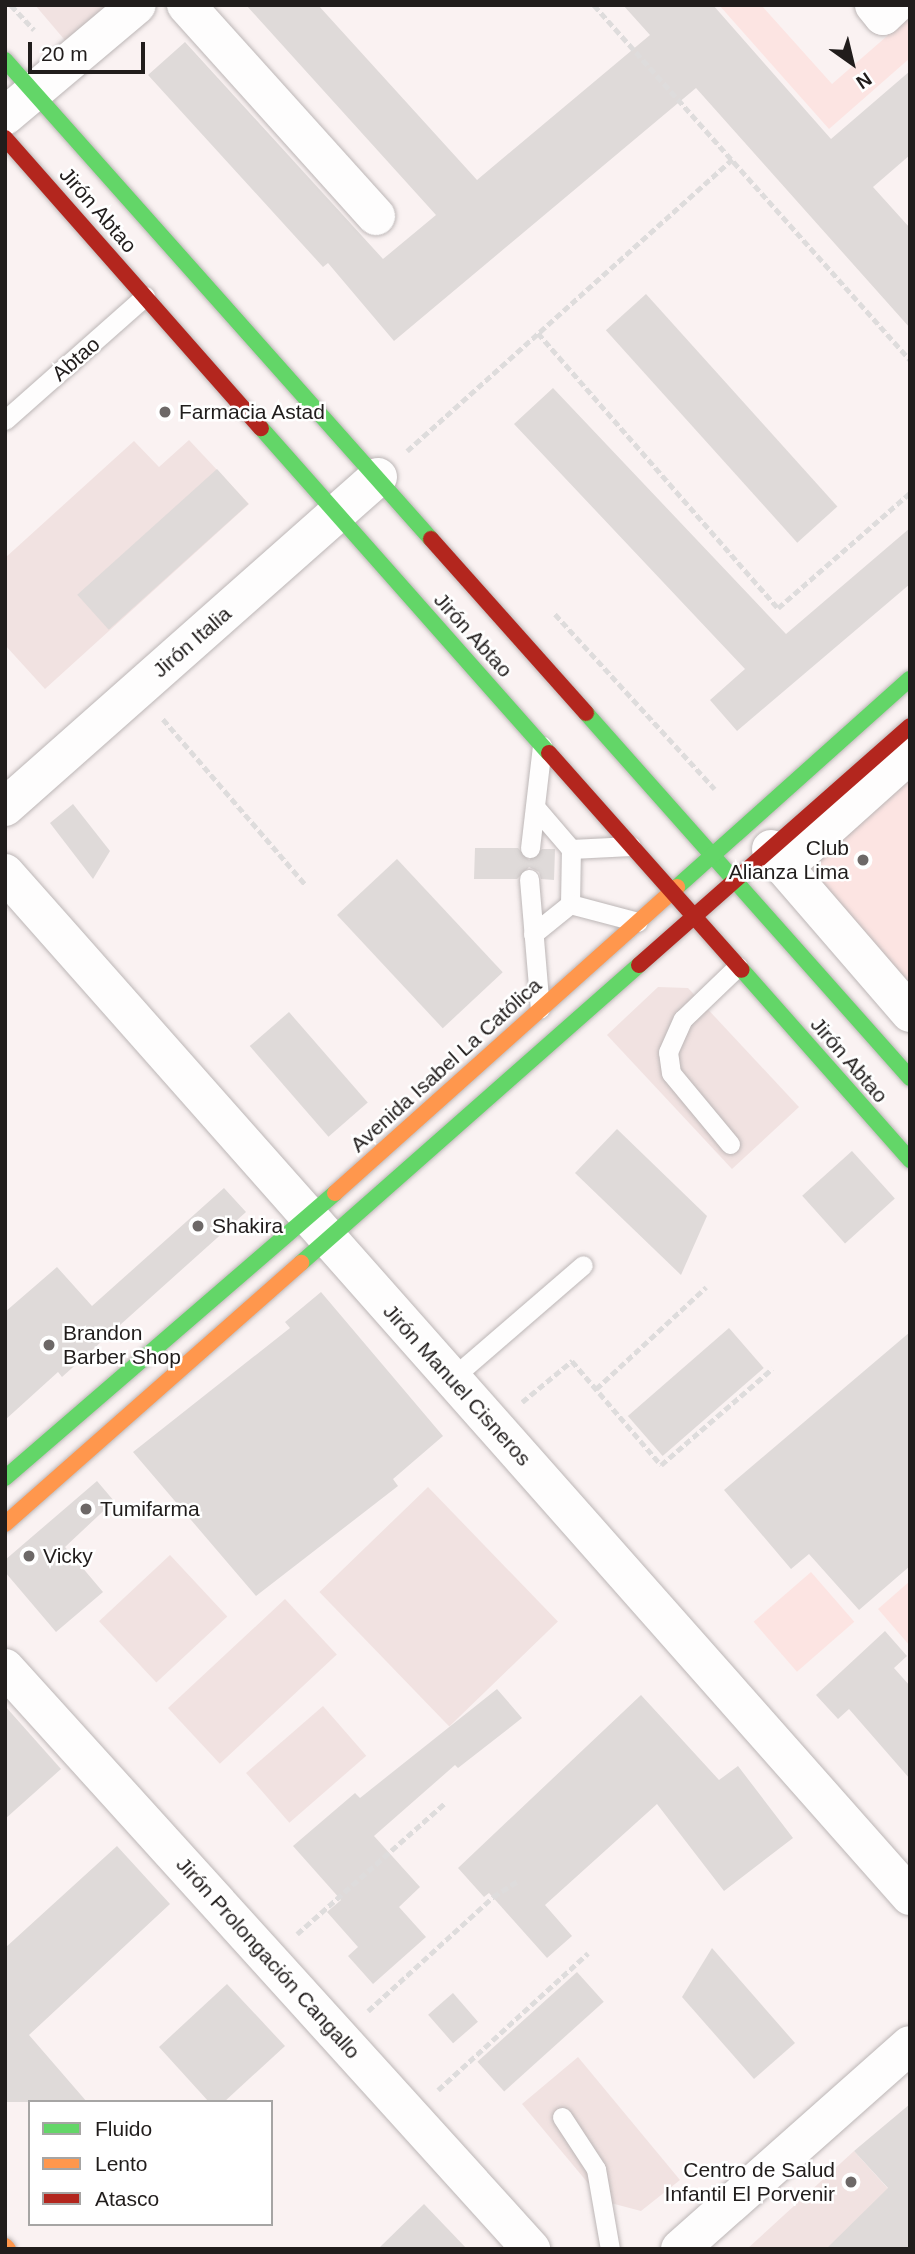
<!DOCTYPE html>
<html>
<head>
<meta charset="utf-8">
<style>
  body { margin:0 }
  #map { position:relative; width:915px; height:2254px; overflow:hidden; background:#faf2f2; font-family:Helvetica,sans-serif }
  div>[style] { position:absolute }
  .built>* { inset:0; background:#f1e2e1; transform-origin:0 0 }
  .green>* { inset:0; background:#fce4e2; transform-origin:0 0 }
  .building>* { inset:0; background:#dfdad9; transform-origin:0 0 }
  .path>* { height:4.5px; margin-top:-2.25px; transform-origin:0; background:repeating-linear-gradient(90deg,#dedcdc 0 7px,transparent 0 10.5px) }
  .roads { filter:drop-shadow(0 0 2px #bcb6b6) drop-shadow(0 0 2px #bcb6b6) }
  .lane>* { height:19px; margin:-9.5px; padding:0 9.5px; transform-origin:9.5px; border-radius:9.5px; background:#fefdfd }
  .street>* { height:38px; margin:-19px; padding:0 19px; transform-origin:19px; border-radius:19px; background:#fefdfd }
  .fast>* { height:16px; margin:-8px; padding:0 8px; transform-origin:8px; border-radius:8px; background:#63d668 }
  .slow>* { height:16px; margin:-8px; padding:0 8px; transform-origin:8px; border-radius:8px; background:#ff974d }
  .jam>* { height:16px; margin:-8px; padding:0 8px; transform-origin:8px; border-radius:8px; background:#b3261e }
  .dots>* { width:19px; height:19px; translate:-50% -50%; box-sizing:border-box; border:4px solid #fff; border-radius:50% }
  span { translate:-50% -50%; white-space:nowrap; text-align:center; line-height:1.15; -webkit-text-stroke:5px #fff; paint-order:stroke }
  .street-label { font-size:21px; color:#211d1c }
  .poi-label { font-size:21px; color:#211d1c }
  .left { translate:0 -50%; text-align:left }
  .right { translate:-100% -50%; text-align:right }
  .frame { position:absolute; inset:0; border:7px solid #211d1c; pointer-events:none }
  .legend { position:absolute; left:28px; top:2100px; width:245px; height:126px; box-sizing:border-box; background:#fff; border:2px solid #a6a5a4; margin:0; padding:9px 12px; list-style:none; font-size:21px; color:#211d1c }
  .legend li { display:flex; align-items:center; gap:14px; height:35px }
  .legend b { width:35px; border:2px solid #a6a5a4 }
  .north { position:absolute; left:817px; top:28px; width:70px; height:70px; -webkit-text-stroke:5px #fff; paint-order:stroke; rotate:146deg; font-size:19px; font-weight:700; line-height:28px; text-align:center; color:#211d1c }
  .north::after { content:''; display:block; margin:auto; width:24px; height:32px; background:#211d1c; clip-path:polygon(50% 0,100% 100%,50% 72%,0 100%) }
  .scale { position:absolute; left:28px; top:42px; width:117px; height:32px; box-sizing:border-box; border:4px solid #211d1c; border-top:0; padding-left:9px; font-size:21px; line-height:24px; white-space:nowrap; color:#211d1c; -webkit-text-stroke:5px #fff; paint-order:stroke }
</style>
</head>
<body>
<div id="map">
  <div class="built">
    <div style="clip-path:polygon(35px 5px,114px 5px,69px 45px)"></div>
    <div style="clip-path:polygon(189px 440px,249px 504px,45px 689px,5px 645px,5px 558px,134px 441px,159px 467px)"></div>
    <div style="clip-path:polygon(658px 987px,688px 988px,799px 1107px,732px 1169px,607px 1035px)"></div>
    <div style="left:428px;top:1487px;width:187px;height:151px;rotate:46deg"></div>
    <div style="left:170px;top:1555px;width:84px;height:97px;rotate:47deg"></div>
    <div style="left:285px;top:1599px;width:76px;height:160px;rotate:47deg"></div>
    <div style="left:323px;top:1706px;width:66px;height:102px;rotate:49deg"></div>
    <div style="clip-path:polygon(578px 2057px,680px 2180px,641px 2211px,603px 2201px,522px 2104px)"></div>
    <div style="clip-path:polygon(854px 2151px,910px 2213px,910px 2249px,747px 2249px)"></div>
  </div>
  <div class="green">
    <div style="clip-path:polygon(719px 5px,761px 5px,832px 84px,910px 16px,910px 58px,829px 129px)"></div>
    <div style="clip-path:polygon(910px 763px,910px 983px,813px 879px,821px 841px)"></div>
    <div style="left:811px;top:1572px;width:66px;height:76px;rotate:49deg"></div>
    <div style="clip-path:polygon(910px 1581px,910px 1646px,878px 1609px)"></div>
  </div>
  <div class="building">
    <div style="clip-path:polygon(246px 5px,318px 5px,477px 180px,650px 35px,623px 5px,713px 5px,831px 139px,910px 71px,910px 155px,873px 187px,910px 228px,910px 328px,696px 88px,394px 341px,328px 263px,323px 267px,148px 75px,185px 42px,383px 259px,436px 215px)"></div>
    <div style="left:646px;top:294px;width:286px;height:54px;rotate:48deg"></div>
    <div style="clip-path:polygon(553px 388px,786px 634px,910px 528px,910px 584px,737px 731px,710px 700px,745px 669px,514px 424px)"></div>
    <div style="left:217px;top:469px;width:47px;height:188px;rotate:48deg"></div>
    <div style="clip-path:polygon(73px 804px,110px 851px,93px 879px,50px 823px)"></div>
    <div style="clip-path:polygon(475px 848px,518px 848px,529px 860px,542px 849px,555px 849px,554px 880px,541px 879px,539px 872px,529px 867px,517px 879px,474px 879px)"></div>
    <div style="left:397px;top:859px;width:155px;height:82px;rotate:47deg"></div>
    <div style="left:289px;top:1012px;width:120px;height:52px;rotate:49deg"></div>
    <div style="clip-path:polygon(617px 1129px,707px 1216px,681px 1275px,575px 1173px)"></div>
    <div style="left:852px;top:1151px;width:64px;height:67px;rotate:48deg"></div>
    <div style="clip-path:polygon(224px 1188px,246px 1212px,62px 1377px,58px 1372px,5px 1420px,5px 1312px,57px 1267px,92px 1306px)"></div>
    <div style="clip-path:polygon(321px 1292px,443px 1436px,393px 1479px,398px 1486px,256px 1596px,133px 1452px,290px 1328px,285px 1322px)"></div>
    <div style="left:729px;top:1328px;width:53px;height:134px;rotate:49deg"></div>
    <div style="clip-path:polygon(910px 1332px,910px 1566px,859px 1610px,809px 1554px,791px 1569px,724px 1490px)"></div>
    <div style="clip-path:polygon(97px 1481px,114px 1501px,65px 1547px,103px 1592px,56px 1632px,5px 1572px,5px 1560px)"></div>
    <div style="clip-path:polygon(885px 1631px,907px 1656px,894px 1668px,910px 1686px,910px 1779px,849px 1709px,838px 1719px,816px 1695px)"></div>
    <div style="clip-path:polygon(497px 1689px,522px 1718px,458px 1768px,455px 1765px,374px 1836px,420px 1887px,399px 1907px,426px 1937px,373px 1984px,348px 1956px,358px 1947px,327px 1912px,341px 1900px,293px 1846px,355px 1793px,360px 1798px)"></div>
    <div style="clip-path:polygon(641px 1695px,719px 1780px,738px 1766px,793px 1838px,724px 1891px,657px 1804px,545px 1905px,572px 1936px,547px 1958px,489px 1893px,484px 1897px,458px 1868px)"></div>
    <div style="clip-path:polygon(5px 1706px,61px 1769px,5px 1819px)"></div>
    <div style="clip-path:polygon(117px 1846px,170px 1904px,29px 2035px,87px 2102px,5px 2102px,5px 1948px)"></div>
    <div style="clip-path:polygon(712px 1948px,795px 2043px,754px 2079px,682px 1997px)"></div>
    <div style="left:577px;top:1972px;width:40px;height:134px;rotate:48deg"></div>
    <div style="clip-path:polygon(227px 1984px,285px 2046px,224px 2102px,209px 2102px,159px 2047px)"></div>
    <div style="left:453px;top:1993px;width:38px;height:33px;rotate:49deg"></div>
    <div style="clip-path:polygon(910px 2104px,910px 2249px,826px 2249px,888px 2188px,854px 2151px)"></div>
    <div style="clip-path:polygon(424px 2204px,467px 2249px,378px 2249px)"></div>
  </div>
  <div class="path">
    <div style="left:11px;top:5px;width:34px;rotate:47deg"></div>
    <div style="left:594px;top:5px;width:475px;rotate:48.3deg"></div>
    <div style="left:538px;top:333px;width:365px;rotate:48.9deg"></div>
    <div style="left:778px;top:608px;width:175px;rotate:-41.1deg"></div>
    <div style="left:407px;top:451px;width:437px;rotate:-41.9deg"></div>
    <div style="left:555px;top:614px;width:237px;rotate:47.6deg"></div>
    <div style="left:163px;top:719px;width:219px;rotate:49.3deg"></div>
    <div style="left:596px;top:1389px;width:150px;rotate:-42.8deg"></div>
    <div style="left:522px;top:1402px;width:65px;rotate:-39.4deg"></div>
    <div style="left:572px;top:1361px;width:137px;rotate:49.4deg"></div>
    <div style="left:661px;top:1465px;width:147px;rotate:-40.9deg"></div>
    <div style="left:297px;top:1934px;width:198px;rotate:-41.5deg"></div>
    <div style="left:368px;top:2011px;width:169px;rotate:-42.4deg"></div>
    <div style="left:493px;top:1897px;width:30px;rotate:-33deg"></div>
    <div style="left:438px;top:2090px;width:203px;rotate:-42.4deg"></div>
  </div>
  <div class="roads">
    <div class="lane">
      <div style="left:5px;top:420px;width:187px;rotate:-41.5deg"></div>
      <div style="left:535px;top:807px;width:55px;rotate:49.4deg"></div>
      <div style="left:571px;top:849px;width:60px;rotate:-2.9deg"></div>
      <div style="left:530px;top:848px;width:103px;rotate:-83.3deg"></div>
      <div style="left:529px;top:879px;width:130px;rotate:85.2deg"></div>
      <div style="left:570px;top:904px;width:55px;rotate:-89deg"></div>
      <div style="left:533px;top:934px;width:48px;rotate:-39deg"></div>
      <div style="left:570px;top:904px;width:70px;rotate:14.8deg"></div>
      <div style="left:730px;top:1144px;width:92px;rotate:-129.7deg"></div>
      <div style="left:671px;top:1073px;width:21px;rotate:-98deg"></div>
      <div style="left:668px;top:1052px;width:36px;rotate:-66deg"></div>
      <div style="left:683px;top:1019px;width:76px;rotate:-43.9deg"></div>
      <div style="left:451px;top:1379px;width:174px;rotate:-40.8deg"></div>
      <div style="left:562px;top:2117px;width:62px;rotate:56.8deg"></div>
      <div style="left:596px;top:2169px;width:81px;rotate:80.1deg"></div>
    </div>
    <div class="street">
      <div style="left:186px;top:5px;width:284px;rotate:48deg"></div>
      <div style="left:874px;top:5px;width:14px;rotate:51deg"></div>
      <div style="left:883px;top:16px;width:16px;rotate:-43deg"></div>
      <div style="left:5px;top:116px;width:172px;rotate:-40.1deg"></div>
      <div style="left:5px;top:807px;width:498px;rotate:-41.5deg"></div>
      <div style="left:771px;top:849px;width:22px;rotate:54deg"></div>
      <div style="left:784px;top:867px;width:169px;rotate:-41.9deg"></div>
      <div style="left:784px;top:867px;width:193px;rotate:49.2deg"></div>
      <div style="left:5px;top:873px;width:1366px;rotate:48.5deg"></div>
      <div style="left:5px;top:1668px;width:784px;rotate:47.84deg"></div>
      <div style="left:680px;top:2249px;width:307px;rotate:-41.6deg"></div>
    </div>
    <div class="fast">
      <div style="left:5px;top:60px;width:641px;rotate:48.35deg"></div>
      <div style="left:261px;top:428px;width:434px;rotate:48.5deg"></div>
      <div style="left:586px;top:713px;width:488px;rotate:48.4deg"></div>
      <div style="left:677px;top:887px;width:312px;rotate:-41.8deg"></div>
      <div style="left:742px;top:970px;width:254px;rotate:48.5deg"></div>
      <div style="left:301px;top:1263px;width:451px;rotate:-41.4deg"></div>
      <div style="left:5px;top:1478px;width:436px;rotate:-40.8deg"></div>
    </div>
    <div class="slow">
      <div style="left:335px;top:1193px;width:459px;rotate:-41.8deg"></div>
      <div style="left:5px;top:1524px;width:395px;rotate:-41.4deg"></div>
      <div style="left:5px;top:2246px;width:4px;rotate:45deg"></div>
    </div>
    <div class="jam">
      <div style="left:5px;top:138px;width:387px;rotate:48.6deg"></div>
      <div style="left:431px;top:539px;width:233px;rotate:48.3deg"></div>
      <div style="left:549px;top:753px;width:290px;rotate:48.4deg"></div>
      <div style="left:639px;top:965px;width:361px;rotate:-41.4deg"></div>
    </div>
  </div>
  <div class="dots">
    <div style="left:165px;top:412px;background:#6d6867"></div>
    <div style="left:863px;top:860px;background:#6d6867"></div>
    <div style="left:198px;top:1226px;background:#6d6867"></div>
    <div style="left:49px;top:1345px;background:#6d6867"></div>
    <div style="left:86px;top:1509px;background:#6d6867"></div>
    <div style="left:29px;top:1556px;background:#6d6867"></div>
    <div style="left:851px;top:2182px;background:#6d6867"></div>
  </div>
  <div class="street-label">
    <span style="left:98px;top:210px;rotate:49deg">Jirón Abtao</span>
    <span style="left:76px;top:359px;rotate:-41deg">Abtao</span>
    <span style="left:473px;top:635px;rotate:48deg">Jirón Abtao</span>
    <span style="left:192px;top:642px;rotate:-41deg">Jirón Italia</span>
    <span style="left:849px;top:1060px;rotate:49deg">Jirón Abtao</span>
    <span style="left:446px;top:1065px;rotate:-42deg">Avenida Isabel La Católica</span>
    <span style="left:457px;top:1385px;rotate:48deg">Jirón Manuel Cisneros</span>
    <span style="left:268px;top:1958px;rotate:48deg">Jirón Prolongación Cangallo</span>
  </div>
  <div class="poi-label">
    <span class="left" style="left:179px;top:412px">Farmacia Astad</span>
    <span class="right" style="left:849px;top:860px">Club<br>Alianza Lima</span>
    <span class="left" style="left:212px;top:1226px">Shakira</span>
    <span class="left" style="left:63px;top:1345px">Brandon<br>Barber Shop</span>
    <span class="left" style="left:100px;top:1509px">Tumifarma</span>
    <span class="left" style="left:43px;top:1556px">Vicky</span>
    <span class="right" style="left:835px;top:2182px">Centro de Salud<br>Infantil El Porvenir</span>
  </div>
  <div class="frame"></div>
  <ul class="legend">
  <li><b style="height:9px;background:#63d668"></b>Fluido</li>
  <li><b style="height:9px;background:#ff974d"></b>Lento</li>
  <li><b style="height:9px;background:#b3261e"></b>Atasco</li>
  </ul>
  <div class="north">N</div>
  <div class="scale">20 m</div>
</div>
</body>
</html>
